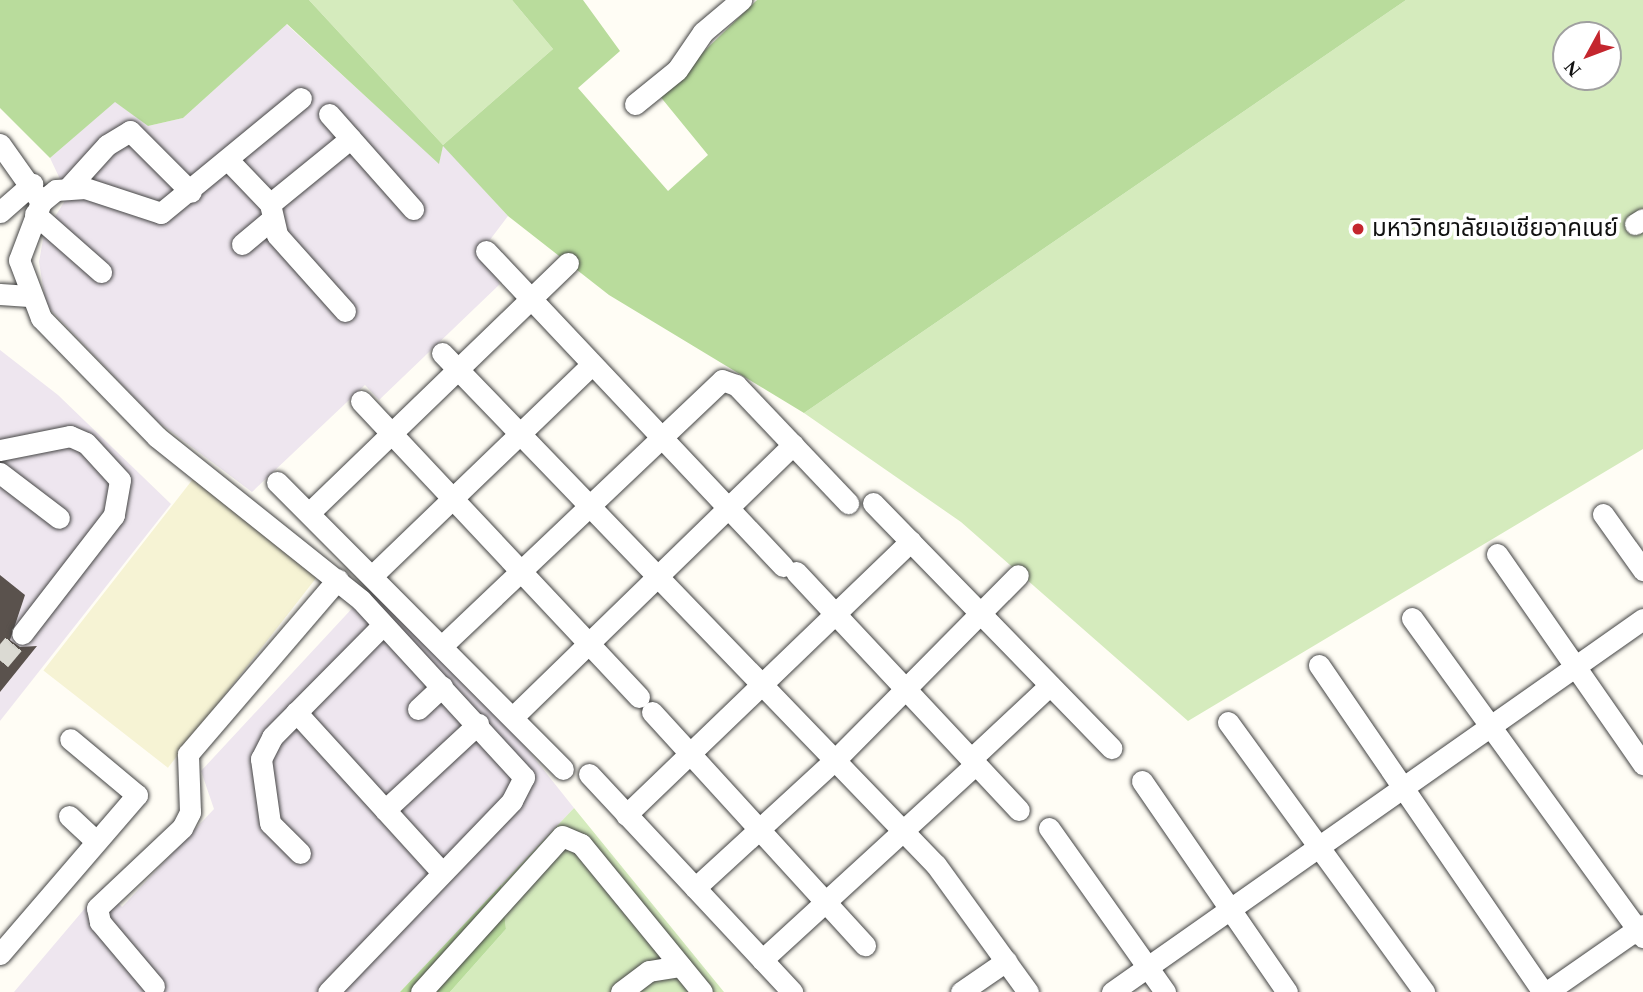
<!DOCTYPE html>
<html>
<head>
<meta charset="utf-8">
<style>
  body { margin:0 }
  #map { position:relative; width:1643px; height:992px; overflow:hidden; background:#fffdf5; font-family:"Times New Roman","Noto Sans Thai",serif }
  div>[style] { position:absolute }
  .industrial>* { inset:0; background:#eee6ef }
  .farmland>* { inset:0; background:#f6f3d4; transform-origin:0 0 }
  .green>* { inset:0; background:#d5ebbd }
  .forest>* { inset:0; background:#b9dc9c }
  .building>* { inset:0; background:#5a524d }
  .minor-tunnel>* { height:21px; margin-top:-10.5px; transform-origin:0; background:repeating-linear-gradient(90deg,#dbdad3 0 21px,transparent 0 31px) }
  .roads { filter:drop-shadow(0 0 2px #444) drop-shadow(0 0 2px #444) }
  .minor>* { height:21px; margin:-10.5px; padding:0 10.5px; transform-origin:10.5px; border-radius:10.5px; background:#fff }
  .dots>* { width:19px; height:19px; translate:-50% -50%; box-sizing:border-box; border:4px solid #fff; border-radius:50% }
  span { translate:-50% -50%; white-space:nowrap; text-align:center; line-height:1.15; -webkit-text-stroke:7px #fff; paint-order:stroke }
  .poi-label { font-size:24px; color:#111 }
  .left { translate:0 -50%; text-align:left }
  .north { position:absolute; left:1552px; top:21px; width:70px; height:70px; box-sizing:border-box; background:#fff; border:2px solid #a0a0a0; border-radius:50%; rotate:229deg; font-size:19px; font-weight:700; line-height:28px; text-align:center; color:#111 }
  .north::after { content:''; display:block; margin:auto; width:24px; height:32px; background:#c4262e; clip-path:polygon(50% 0,100% 100%,50% 72%,0 100%) }
</style>
</head>
<body>
<div id="map">
  <div class="industrial">
    <div style="clip-path:polygon(286px 24px,439px 163px,443px 145px,508px 216px,480px 253px,500px 284px,379px 400px,365px 385px,252px 492px,157px 421px,46px 305px,39px 262px,44px 234px,68px 196px,50px 158px,115px 101px,148px 126px,183px 118px)"></div>
    <div style="clip-path:polygon(0 350px,58px 395px,171px 504px,0 721px)"></div>
    <div style="clip-path:polygon(371px 588px,508px 725px,574px 808px,400px 992px,14px 992px,103px 887px,122px 907px,214px 809px,201px 771px)"></div>
  </div>
  <div class="farmland">
    <div style="left:193px;top:479px;width:158px;height:243px;rotate:38deg"></div>
  </div>
  <div class="green">
    <div style="clip-path:polygon(309px 0,512px 0,553px 49px,443px 145px)"></div>
    <div style="clip-path:polygon(evenodd,1406px 0,1643px 0,1643px 449px,1188px 721px,961px 522px,804px 413px,1406px 0,1566px 35px,1608px 35px,1608px 77px,1566px 77px,1566px 35px)"></div>
    <div style="clip-path:polygon(574px 808px,724px 992px,450px 992px,506px 929px,501px 885px)"></div>
  </div>
  <div class="forest">
    <div style="clip-path:polygon(0 0,309px 0,443px 145px,553px 49px,512px 0,583px 0,620px 51px,578px 88px,668px 191px,708px 155px,659px 95px,757px 0,1406px 0,804px 413px,609px 295px,508px 216px,443px 146px,439px 164px,287px 24px,183px 118px,148px 126px,115px 102px,50px 158px,0 108px)"></div>
    <div style="clip-path:polygon(501px 885px,506px 929px,450px 992px,400px 992px)"></div>
  </div>
  <div class="building">
    <div style="clip-path:polygon(0 575px,25px 595px,10px 640px,20px 647px,37px 646px,0 692px)"></div>
  </div>
  <div class="minor-tunnel">
    <div style="left:0;top:660px;width:34px;rotate:-50deg"></div>
  </div>
  <div class="roads">
    <div class="minor">
      <div style="left:635px;top:104px;width:54px;rotate:-39deg"></div>
      <div style="left:677px;top:70px;width:46px;rotate:-55.6deg"></div>
      <div style="left:703px;top:32px;width:50px;rotate:-40.1deg"></div>
      <div style="left:329px;top:114px;width:127px;rotate:48.5deg"></div>
      <div style="left:0;top:144px;width:71px;rotate:54.7deg"></div>
      <div style="left:41px;top:202px;width:62px;rotate:110.8deg"></div>
      <div style="left:19px;top:260px;width:62px;rotate:69.2deg"></div>
      <div style="left:41px;top:318px;width:166px;rotate:45.7deg"></div>
      <div style="left:157px;top:437px;width:261px;rotate:38.6deg"></div>
      <div style="left:361px;top:600px;width:241px;rotate:47.4deg"></div>
      <div style="left:524px;top:777px;width:27px;rotate:117deg"></div>
      <div style="left:512px;top:801px;width:265px;rotate:133.9deg"></div>
      <div style="left:228px;top:160px;width:61px;rotate:46.3deg"></div>
      <div style="left:270px;top:204px;width:104px;rotate:-39.2deg"></div>
      <div style="left:68px;top:188px;width:58px;rotate:-47.8deg"></div>
      <div style="left:107px;top:145px;width:27px;rotate:-31deg"></div>
      <div style="left:130px;top:131px;width:86px;rotate:45deg"></div>
      <div style="left:41px;top:202px;width:19px;rotate:-39deg"></div>
      <div style="left:56px;top:190px;width:29px;rotate:-4deg"></div>
      <div style="left:85px;top:188px;width:80px;rotate:18.2deg"></div>
      <div style="left:161px;top:213px;width:181px;rotate:-39.4deg"></div>
      <div style="left:270px;top:204px;width:32px;rotate:77deg"></div>
      <div style="left:277px;top:235px;width:102px;rotate:48.2deg"></div>
      <div style="left:0;top:212px;width:43px;rotate:-41.2deg"></div>
      <div style="left:35px;top:214px;width:88px;rotate:41.3deg"></div>
      <div style="left:1635px;top:224px;width:9px;rotate:-32deg"></div>
      <div style="left:242px;top:244px;width:39px;rotate:-40deg"></div>
      <div style="left:486px;top:251px;width:433px;rotate:46.7deg"></div>
      <div style="left:0;top:294px;width:29px;rotate:4deg"></div>
      <div style="left:442px;top:353px;width:711px;rotate:46.03deg"></div>
      <div style="left:936px;top:865px;width:157px;rotate:54.1deg"></div>
      <div style="left:361px;top:401px;width:406px;rotate:46.8deg"></div>
      <div style="left:0;top:450px;width:71px;rotate:-11.3deg"></div>
      <div style="left:70px;top:436px;width:17px;rotate:24deg"></div>
      <div style="left:86px;top:443px;width:50px;rotate:47.4deg"></div>
      <div style="left:120px;top:480px;width:36px;rotate:100deg"></div>
      <div style="left:114px;top:515px;width:150px;rotate:127.7deg"></div>
      <div style="left:0;top:473px;width:74px;rotate:37.3deg"></div>
      <div style="left:277px;top:482px;width:405px;rotate:45.1deg"></div>
      <div style="left:873px;top:503px;width:342px;rotate:45.8deg"></div>
      <div style="left:309px;top:513px;width:360px;rotate:-44deg"></div>
      <div style="left:1603px;top:514px;width:69px;rotate:54.5deg"></div>
      <div style="left:1497px;top:554px;width:256px;rotate:55.2deg"></div>
      <div style="left:796px;top:572px;width:326px;rotate:46.9deg"></div>
      <div style="left:373px;top:575px;width:303px;rotate:-43.9deg"></div>
      <div style="left:1412px;top:618px;width:394px;rotate:54.1deg"></div>
      <div style="left:444px;top:644px;width:383px;rotate:-43.5deg"></div>
      <div style="left:722px;top:380px;width:15px;rotate:20deg"></div>
      <div style="left:736px;top:385px;width:163px;rotate:46.5deg"></div>
      <div style="left:1319px;top:665px;width:396px;rotate:55.6deg"></div>
      <div style="left:418px;top:709px;width:33px;rotate:-43deg"></div>
      <div style="left:296px;top:712px;width:214px;rotate:47.7deg"></div>
      <div style="left:652px;top:712px;width:316px;rotate:47.6deg"></div>
      <div style="left:515px;top:715px;width:388px;rotate:-44.2deg"></div>
      <div style="left:1228px;top:722px;width:334px;rotate:54deg"></div>
      <div style="left:971px;top:759px;width:108px;rotate:-43.1deg"></div>
      <div style="left:589px;top:774px;width:298px;rotate:47deg"></div>
      <div style="left:1142px;top:781px;width:256px;rotate:55.5deg"></div>
      <div style="left:385px;top:810px;width:127px;rotate:-42.8deg"></div>
      <div style="left:626px;top:815px;width:395px;rotate:-43.9deg"></div>
      <div style="left:69px;top:816px;width:35px;rotate:43deg"></div>
      <div style="left:1049px;top:828px;width:201px;rotate:54.7deg"></div>
      <div style="left:300px;top:853px;width:42px;rotate:-135deg"></div>
      <div style="left:270px;top:823px;width:65px;rotate:-98deg"></div>
      <div style="left:261px;top:759px;width:25px;rotate:-63deg"></div>
      <div style="left:272px;top:737px;width:158px;rotate:-45.3deg"></div>
      <div style="left:695px;top:888px;width:193px;rotate:-42.5deg"></div>
      <div style="left:837px;top:758px;width:257px;rotate:-45.3deg"></div>
      <div style="left:0;top:954px;width:210px;rotate:-49.3deg"></div>
      <div style="left:137px;top:795px;width:87px;rotate:-140.1deg"></div>
      <div style="left:762px;top:960px;width:290px;rotate:-42.5deg"></div>
      <div style="left:154px;top:986px;width:84px;rotate:-130.2deg"></div>
      <div style="left:100px;top:922px;width:14px;rotate:-102deg"></div>
      <div style="left:97px;top:908px;width:117px;rotate:-43.3deg"></div>
      <div style="left:182px;top:828px;width:18px;rotate:-63deg"></div>
      <div style="left:190px;top:812px;width:58px;rotate:-92deg"></div>
      <div style="left:188px;top:754px;width:230px;rotate:-49.4deg"></div>
      <div style="left:421px;top:992px;width:210px;rotate:-47.9deg"></div>
      <div style="left:562px;top:836px;width:21px;rotate:23deg"></div>
      <div style="left:581px;top:844px;width:191px;rotate:50.7deg"></div>
      <div style="left:621px;top:992px;width:35px;rotate:-37deg"></div>
      <div style="left:649px;top:971px;width:32px;rotate:-9deg"></div>
      <div style="left:961px;top:992px;width:55px;rotate:-34.6deg"></div>
      <div style="left:1112px;top:992px;width:649px;rotate:-35.09deg"></div>
      <div style="left:1547px;top:992px;width:117px;rotate:-34.9deg"></div>
    </div>
  </div>
  <div class="dots">
    <div style="left:1358px;top:229px;background:#c4262e"></div>
  </div>
  <div class="poi-label">
    <span class="left" style="left:1372px;top:229px">มหาวิทยาลัยเอเชียอาคเนย์</span>
  </div>
  <div class="north">N</div>
</div>
</body>
</html>
